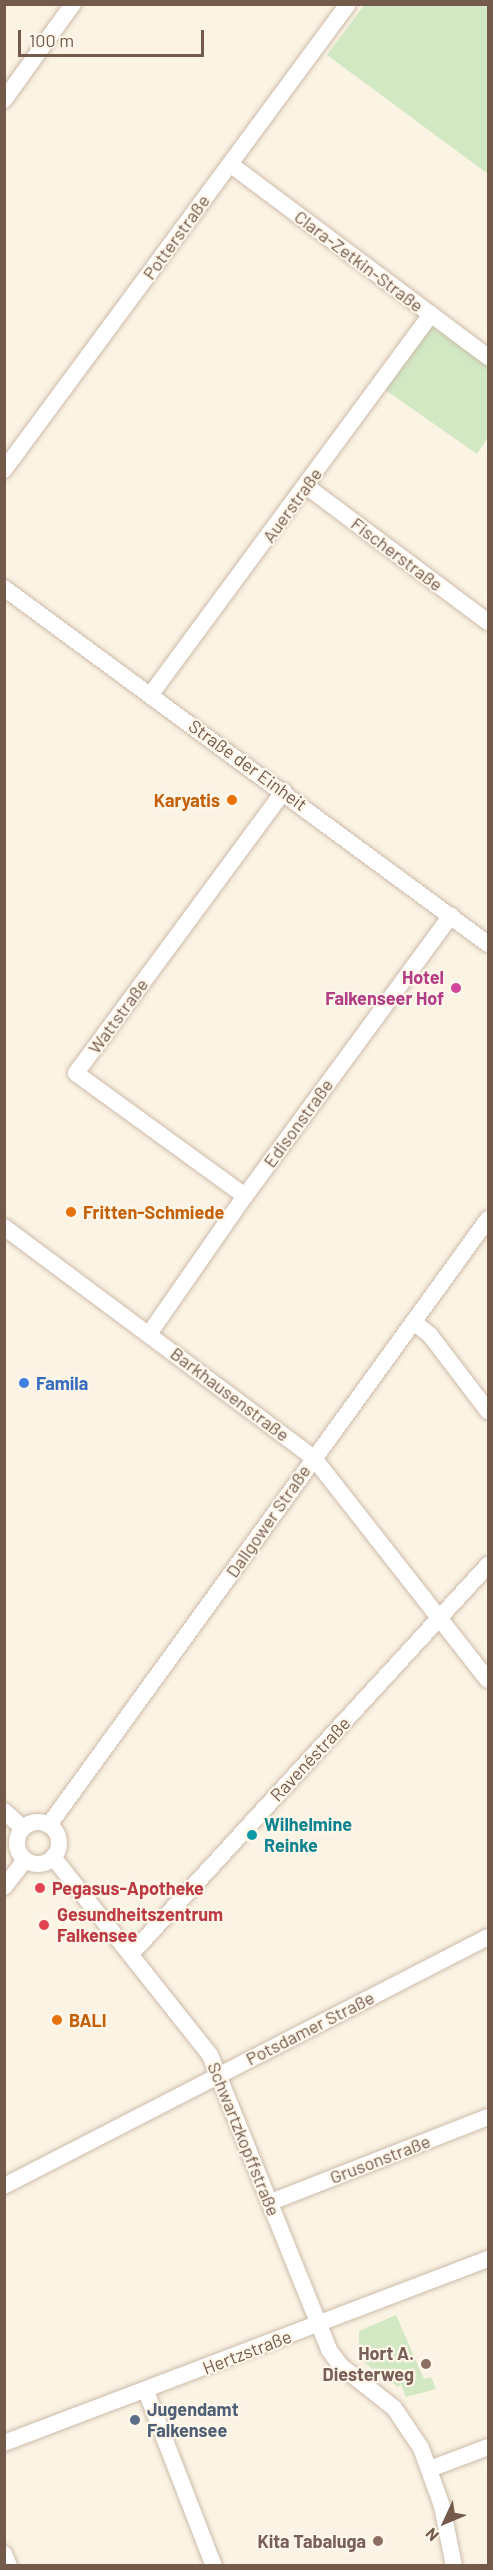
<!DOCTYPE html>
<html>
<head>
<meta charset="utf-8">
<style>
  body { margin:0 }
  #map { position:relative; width:493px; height:2570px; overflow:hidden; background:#fbf3e4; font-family:Barlow,sans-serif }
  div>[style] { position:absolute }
  .green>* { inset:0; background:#d1e8c3 }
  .roads { filter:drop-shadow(0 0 2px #cdbbab) drop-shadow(0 0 2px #cdbbab) }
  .minor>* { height:16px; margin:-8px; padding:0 8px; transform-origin:8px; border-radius:8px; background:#fff }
  .minor>.ring { margin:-8px; padding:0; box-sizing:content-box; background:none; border:16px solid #fff; border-radius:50% }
  .dots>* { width:16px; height:16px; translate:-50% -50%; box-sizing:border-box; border:3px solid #fef7ea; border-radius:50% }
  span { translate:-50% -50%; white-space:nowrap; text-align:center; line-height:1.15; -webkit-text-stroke:4.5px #fef7ea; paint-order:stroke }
  .street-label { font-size:18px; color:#735a4b }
  .food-label { font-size:18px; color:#c56008; font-weight:700 }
  .right { translate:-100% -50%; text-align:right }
  .left { translate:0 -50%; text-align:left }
  .hotel-label { font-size:18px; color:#b23c85; font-weight:700 }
  .shop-label { font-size:18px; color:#366cbe; font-weight:700 }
  .culture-label { font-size:18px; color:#0d838f; font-weight:700 }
  .health-label { font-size:18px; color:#be3a42; font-weight:700 }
  .education-label { font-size:18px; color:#785e54; font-weight:700 }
  .service-label { font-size:18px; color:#4e5e75; font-weight:700 }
  .frame { position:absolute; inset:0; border:6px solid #735a4b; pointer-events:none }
  .north { position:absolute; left:415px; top:2492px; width:60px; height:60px; -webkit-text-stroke:4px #fef7ea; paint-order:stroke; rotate:226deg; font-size:16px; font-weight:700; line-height:24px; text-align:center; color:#735a4b }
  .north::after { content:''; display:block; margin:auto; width:21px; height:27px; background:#735a4b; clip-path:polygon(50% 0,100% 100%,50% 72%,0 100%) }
  .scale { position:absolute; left:18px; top:30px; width:186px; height:27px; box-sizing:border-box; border:3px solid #735a4b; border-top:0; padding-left:8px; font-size:18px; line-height:21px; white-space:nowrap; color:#735a4b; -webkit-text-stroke:4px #fef7ea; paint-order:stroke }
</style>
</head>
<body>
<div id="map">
  <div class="green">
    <div style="clip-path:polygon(365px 4px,488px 5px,488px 174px,327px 55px)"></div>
    <div style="clip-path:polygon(429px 326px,441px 327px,488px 362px,488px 437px,477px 454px,384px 389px)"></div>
    <div style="clip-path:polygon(396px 2315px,424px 2379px,431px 2377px,436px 2389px,406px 2397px,401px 2384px,398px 2387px,359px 2359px,359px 2331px)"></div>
  </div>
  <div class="roads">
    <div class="minor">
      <div style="left:4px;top:100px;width:118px;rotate:-54.3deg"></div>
      <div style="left:230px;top:164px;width:322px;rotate:36.8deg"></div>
      <div style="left:4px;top:470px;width:579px;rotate:-53.57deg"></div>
      <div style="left:306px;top:486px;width:227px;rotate:36.8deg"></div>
      <div style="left:4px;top:588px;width:601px;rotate:36.34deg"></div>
      <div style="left:151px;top:694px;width:472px;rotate:-53.6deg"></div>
      <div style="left:245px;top:1196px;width:209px;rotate:-144deg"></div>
      <div style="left:76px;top:1073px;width:350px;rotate:-53.6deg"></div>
      <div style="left:4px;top:1227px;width:385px;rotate:36.7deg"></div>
      <div style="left:313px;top:1457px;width:283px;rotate:51.9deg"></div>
      <div style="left:414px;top:1322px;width:21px;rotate:39deg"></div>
      <div style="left:430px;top:1335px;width:96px;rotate:52.7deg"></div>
      <div style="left:149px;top:1334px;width:168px;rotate:-55.2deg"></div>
      <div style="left:245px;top:1196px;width:348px;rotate:-53.7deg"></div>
      <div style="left:4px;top:1811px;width:25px;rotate:42deg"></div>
      <div class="ring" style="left:17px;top:1822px;width:26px;height:26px"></div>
      <div style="left:49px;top:1825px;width:748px;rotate:-54.08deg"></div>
      <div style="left:53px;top:1857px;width:253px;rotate:51.6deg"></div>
      <div style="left:210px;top:2055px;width:318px;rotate:68deg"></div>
      <div style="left:329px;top:2350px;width:20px;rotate:53deg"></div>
      <div style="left:341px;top:2366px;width:68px;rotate:38.4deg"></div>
      <div style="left:394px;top:2408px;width:48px;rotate:56deg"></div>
      <div style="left:421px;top:2448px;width:62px;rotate:70.1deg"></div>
      <div style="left:442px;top:2506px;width:61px;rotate:78.7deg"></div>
      <div style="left:4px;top:1887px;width:34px;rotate:-52deg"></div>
      <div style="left:132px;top:1953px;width:527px;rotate:-47.46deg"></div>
      <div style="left:4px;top:2186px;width:544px;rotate:-27.22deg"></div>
      <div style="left:271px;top:2202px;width:233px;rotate:-21.4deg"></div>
      <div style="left:146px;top:2391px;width:188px;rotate:68.8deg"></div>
      <div style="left:4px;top:2443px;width:518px;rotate:-20.82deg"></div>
      <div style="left:430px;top:2469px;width:62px;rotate:-20.8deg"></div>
      <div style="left:4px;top:2554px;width:13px;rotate:67deg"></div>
    </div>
  </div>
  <div class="dots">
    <div style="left:232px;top:800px;background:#e8710a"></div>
    <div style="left:456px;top:988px;background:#d1479c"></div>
    <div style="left:71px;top:1212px;background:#e8710a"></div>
    <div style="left:24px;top:1383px;background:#3f7fe0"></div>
    <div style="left:252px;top:1835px;background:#0f9aa8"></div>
    <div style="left:40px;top:1888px;background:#e0444e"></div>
    <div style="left:44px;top:1925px;background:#e0444e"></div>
    <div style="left:57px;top:2020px;background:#e8710a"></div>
    <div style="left:426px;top:2364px;background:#8d6e63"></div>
    <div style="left:135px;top:2420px;background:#5c6f8a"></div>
    <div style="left:378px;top:2541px;background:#8d6e63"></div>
  </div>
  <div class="street-label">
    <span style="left:176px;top:237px;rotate:-54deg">Potterstraße</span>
    <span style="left:359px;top:261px;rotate:37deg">Clara-Zetkin-Straße</span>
    <span style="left:292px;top:505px;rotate:-54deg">Auerstraße</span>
    <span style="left:397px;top:554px;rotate:37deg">Fischerstraße</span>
    <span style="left:248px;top:765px;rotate:36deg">Straße der Einheit</span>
    <span style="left:118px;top:1016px;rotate:-54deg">Wattstraße</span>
    <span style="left:298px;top:1123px;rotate:-54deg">Edisonstraße</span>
    <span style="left:230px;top:1394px;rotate:37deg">Barkhausenstraße</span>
    <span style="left:268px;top:1521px;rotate:-55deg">Dallgower Straße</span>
    <span style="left:310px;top:1759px;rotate:-47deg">Ravenéstraße</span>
    <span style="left:310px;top:2028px;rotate:-27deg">Potsdamer Straße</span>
    <span style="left:244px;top:2139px;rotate:68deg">Schwartzkopffstraße</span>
    <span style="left:380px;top:2159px;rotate:-21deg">Grusonstraße</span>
    <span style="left:247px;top:2352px;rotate:-21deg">Hertzstraße</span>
  </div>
  <div class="food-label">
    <span class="right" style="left:220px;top:800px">Karyatis</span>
    <span class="left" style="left:83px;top:1212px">Fritten-Schmiede</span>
    <span class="left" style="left:69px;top:2020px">BALI</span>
  </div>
  <div class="hotel-label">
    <span class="right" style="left:444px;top:988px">Hotel<br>Falkenseer Hof</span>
  </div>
  <div class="shop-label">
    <span class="left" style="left:36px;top:1383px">Famila</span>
  </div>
  <div class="culture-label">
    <span class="left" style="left:264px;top:1835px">Wilhelmine<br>Reinke</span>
  </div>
  <div class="health-label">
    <span class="left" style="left:52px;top:1888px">Pegasus-Apotheke</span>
    <span class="left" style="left:57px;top:1925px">Gesundheitszentrum<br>Falkensee</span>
  </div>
  <div class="education-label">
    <span class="right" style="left:414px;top:2364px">Hort A.<br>Diesterweg</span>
    <span class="right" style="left:366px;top:2541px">Kita Tabaluga</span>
  </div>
  <div class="service-label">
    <span class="left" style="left:147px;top:2420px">Jugendamt<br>Falkensee</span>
  </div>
  <div class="frame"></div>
  <div class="north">N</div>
  <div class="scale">100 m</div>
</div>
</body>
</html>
